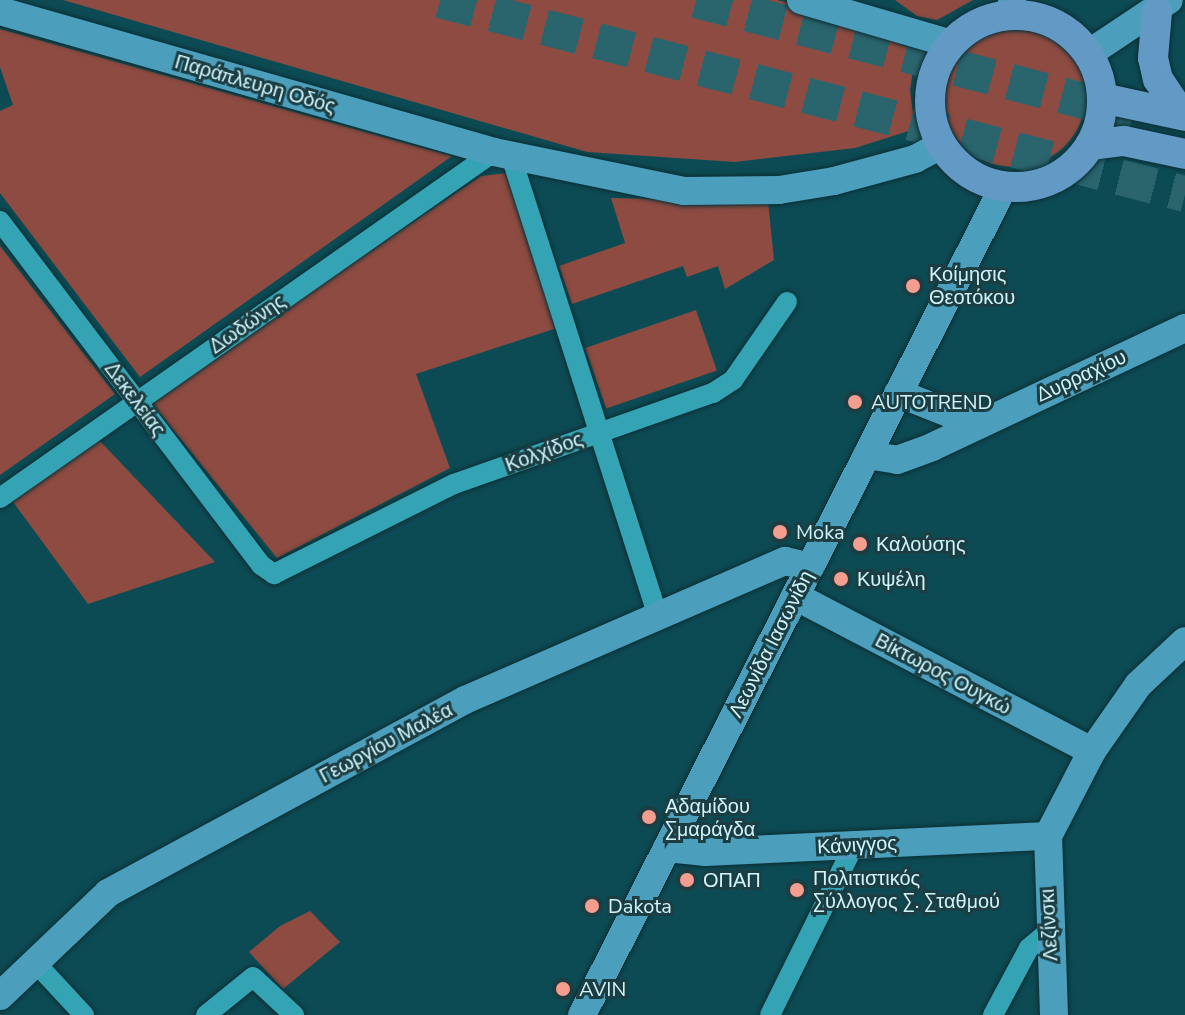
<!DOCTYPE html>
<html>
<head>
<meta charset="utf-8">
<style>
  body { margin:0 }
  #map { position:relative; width:1185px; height:1015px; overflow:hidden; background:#0d4b54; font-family:"Nunito Sans",sans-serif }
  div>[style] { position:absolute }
  .green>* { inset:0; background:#8e4b41; transform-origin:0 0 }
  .round { border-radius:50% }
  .highway-tunnel>* { height:36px; margin-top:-18px; transform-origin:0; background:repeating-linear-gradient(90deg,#2a646d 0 36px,transparent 0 54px) }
  .roads { filter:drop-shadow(0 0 2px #0b2e34) drop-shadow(0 0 2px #0b2e34) }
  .street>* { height:20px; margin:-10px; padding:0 10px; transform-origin:10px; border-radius:10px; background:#34a4b5 }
  .secondary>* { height:28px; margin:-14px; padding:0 14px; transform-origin:14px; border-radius:14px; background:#4b9fbd }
  .primary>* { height:30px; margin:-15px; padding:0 15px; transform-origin:15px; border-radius:15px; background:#629ac5 }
  .primary>.ring { margin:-15px; padding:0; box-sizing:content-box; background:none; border:30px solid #629ac5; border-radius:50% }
  .dots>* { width:22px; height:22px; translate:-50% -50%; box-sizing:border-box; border:4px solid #1c3e43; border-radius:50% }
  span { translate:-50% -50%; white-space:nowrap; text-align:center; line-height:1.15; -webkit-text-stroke:6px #1c3e43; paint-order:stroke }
  .street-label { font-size:20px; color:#cff5fc }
  .poi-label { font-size:20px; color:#cff5fc }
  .left { translate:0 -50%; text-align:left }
</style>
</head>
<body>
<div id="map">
  <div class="green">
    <div style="clip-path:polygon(63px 0,777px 0,826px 13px,916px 51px,910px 90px,915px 129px,855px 148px,735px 162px,587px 152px)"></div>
    <div style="clip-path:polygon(895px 0,973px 0,937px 20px,917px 16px)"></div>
    <div class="round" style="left:942px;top:23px;width:144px;height:144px"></div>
    <div style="clip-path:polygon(0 29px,397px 141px,452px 156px,140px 377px,0 193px,0 111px,13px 105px,0 67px)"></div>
    <div style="clip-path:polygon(508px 173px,557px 328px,416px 374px,450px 468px,277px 558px,150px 401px,481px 176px)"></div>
    <div style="clip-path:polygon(611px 198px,768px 201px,774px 260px,725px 289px,718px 266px,687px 277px,683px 266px,572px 304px,559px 266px,625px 243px)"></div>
    <div style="clip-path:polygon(0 246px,115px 394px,0 475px)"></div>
    <div style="left:696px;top:310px;width:64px;height:117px;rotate:71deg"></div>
    <div style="clip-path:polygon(98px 439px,215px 562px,88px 604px,11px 499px)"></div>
    <div style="clip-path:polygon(310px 911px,340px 942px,283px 989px,249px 952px,280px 926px)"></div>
  </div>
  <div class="highway-tunnel">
    <div style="left:440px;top:0;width:770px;rotate:14.6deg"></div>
    <div style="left:696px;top:0;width:452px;rotate:14.6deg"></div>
  </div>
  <div class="roads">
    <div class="street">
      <div style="left:511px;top:156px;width:481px;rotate:72.3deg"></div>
      <div style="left:0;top:221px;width:432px;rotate:52.8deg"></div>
      <div style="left:261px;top:565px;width:16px;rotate:35deg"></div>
      <div style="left:274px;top:574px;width:201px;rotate:-26.6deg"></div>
      <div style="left:454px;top:484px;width:275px;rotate:-19.4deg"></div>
      <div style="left:713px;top:393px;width:24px;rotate:-33deg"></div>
      <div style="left:733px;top:380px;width:95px;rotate:-55.3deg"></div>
      <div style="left:0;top:498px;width:603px;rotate:-35.01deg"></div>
      <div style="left:33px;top:960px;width:75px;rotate:47.2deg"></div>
      <div style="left:206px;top:1015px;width:60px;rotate:-39deg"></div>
      <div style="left:253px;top:977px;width:56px;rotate:42.8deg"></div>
      <div style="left:770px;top:1015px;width:190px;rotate:-63.7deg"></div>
      <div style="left:993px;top:1015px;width:76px;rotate:-61.8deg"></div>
      <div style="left:1029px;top:948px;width:25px;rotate:-40deg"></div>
    </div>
    <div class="secondary">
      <div style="left:801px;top:0;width:156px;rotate:16.3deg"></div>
      <div style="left:1012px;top:0;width:14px;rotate:86deg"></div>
      <div style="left:0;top:11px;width:514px;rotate:15.93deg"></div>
      <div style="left:494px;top:152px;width:194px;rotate:11.6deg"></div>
      <div style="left:684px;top:191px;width:95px;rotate:-0.6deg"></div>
      <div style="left:779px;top:190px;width:56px;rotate:-9.3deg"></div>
      <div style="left:834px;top:181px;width:84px;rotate:-15.2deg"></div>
      <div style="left:915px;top:159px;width:30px;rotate:-28deg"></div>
      <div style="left:1088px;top:54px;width:97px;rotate:-33.7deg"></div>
      <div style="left:898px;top:393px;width:84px;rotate:21.7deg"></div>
      <div style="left:867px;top:455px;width:30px;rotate:9deg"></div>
      <div style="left:897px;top:460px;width:37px;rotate:-20deg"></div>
      <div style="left:932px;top:447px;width:280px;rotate:-25.2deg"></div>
      <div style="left:795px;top:596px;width:335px;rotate:27.6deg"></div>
      <div style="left:667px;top:848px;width:39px;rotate:6deg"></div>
      <div style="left:706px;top:852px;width:342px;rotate:-2.7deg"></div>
      <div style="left:0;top:996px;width:149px;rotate:-43.6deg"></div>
      <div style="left:108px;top:893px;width:406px;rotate:-28.4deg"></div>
      <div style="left:465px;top:700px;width:349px;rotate:-23.5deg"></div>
      <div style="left:785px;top:561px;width:26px;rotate:13deg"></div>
      <div style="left:582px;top:1015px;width:930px;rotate:-63.02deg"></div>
      <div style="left:1054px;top:1015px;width:179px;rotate:-91.9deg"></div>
      <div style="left:1048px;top:836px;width:96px;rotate:-62.6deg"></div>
      <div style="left:1092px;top:751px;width:80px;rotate:-55.1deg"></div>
      <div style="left:1138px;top:685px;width:64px;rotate:-43.1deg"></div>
    </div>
    <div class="primary">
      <div style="left:1157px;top:12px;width:46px;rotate:95deg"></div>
      <div style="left:1153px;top:58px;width:22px;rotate:77deg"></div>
      <div style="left:1158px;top:79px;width:43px;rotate:56.3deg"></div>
      <div class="ring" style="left:930px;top:15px;width:142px;height:142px"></div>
      <div style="left:1102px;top:98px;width:85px;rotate:12.2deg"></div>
      <div style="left:1090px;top:145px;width:34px;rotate:-7deg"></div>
      <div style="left:1124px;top:141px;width:62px;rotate:12deg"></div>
    </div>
  </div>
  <div class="dots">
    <div style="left:913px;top:286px;background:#f59d8f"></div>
    <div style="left:855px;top:402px;background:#f59d8f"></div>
    <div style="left:780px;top:532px;background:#f59d8f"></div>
    <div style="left:860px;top:544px;background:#f59d8f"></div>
    <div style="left:841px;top:579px;background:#f59d8f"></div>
    <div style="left:649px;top:817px;background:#f59d8f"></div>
    <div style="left:687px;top:880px;background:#f59d8f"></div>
    <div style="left:797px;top:890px;background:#f59d8f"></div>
    <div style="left:592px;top:906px;background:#f59d8f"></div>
    <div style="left:563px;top:989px;background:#f59d8f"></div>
  </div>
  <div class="street-label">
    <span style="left:255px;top:84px;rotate:16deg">Παράπλευρη Οδός</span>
    <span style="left:247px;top:324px;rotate:-35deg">Δωδώνης</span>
    <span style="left:1081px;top:376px;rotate:-25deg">Δυρραχίου</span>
    <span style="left:135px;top:399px;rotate:53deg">Δεκελείας</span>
    <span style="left:544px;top:452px;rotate:-20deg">Κολχίδος</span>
    <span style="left:771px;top:644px;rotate:-63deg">Λεωνίδα Ιασωνίδη</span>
    <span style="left:943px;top:674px;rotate:28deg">Βίκτωρος Ουγκώ</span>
    <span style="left:386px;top:743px;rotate:-28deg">Γεωργίου Μαλέα</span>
    <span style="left:857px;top:845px;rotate:-3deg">Κάνιγγος</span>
    <span style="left:1049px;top:925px;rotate:-93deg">Λεζίνσκι</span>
  </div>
  <div class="poi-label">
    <span class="left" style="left:929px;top:286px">Κοίμησις<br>Θεοτόκου</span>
    <span class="left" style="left:871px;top:402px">AUTOTREND</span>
    <span class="left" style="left:796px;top:532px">Moka</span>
    <span class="left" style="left:876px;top:544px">Καλούσης</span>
    <span class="left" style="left:857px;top:579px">Κυψέλη</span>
    <span class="left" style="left:665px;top:818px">Αδαμίδου<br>Σμαράγδα</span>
    <span class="left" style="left:813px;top:890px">Πολιτιστικός<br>Σύλλογος Σ. Σταθμού</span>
    <span class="left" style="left:703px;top:880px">ΟΠΑΠ</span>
    <span class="left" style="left:608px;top:906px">Dakota</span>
    <span class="left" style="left:579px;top:989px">AVIN</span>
  </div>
</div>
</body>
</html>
